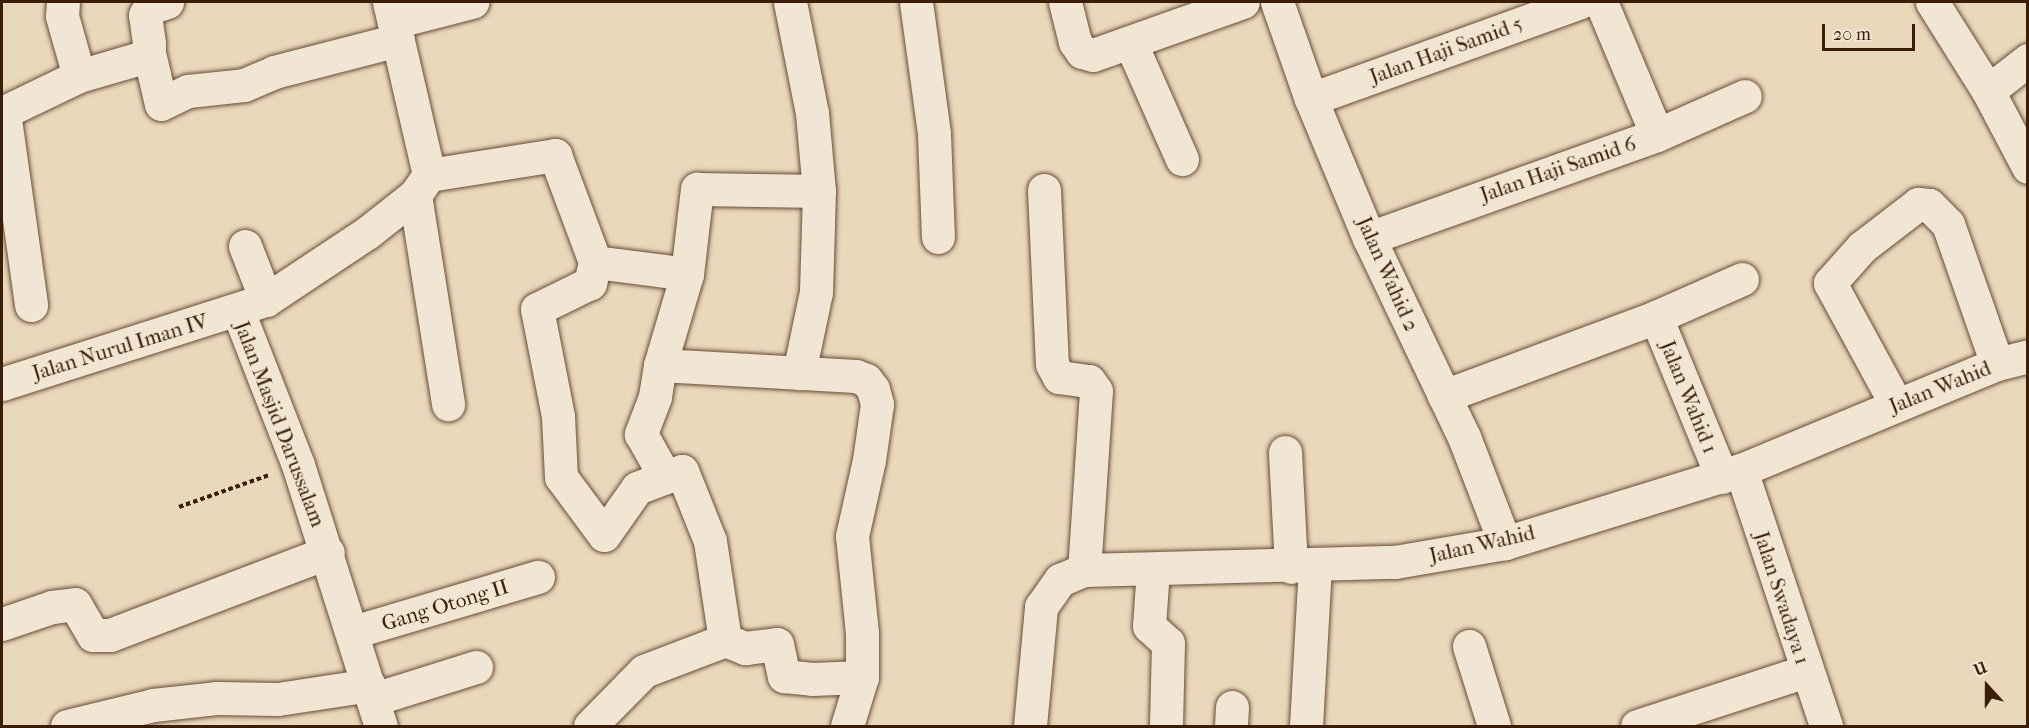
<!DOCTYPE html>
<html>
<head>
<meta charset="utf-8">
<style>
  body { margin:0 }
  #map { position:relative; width:2029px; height:728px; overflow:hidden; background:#ead8bb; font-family:"IM FELL French Canon",serif }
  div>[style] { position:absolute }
  .path>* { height:4px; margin-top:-2px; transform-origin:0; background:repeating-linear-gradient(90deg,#3b1d08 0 4.5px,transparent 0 7.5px) }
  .roads { filter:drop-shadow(0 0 2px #674c35) drop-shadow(0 0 2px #674c35) }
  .minor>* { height:33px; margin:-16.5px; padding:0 16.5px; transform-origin:16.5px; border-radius:16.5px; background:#f1e6d3 }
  span { translate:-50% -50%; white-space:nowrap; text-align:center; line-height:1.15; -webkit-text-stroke:4.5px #f1e6d3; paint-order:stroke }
  .street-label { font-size:21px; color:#3b1d08 }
  .frame { position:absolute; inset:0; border:3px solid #3b1d08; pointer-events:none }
  .north { position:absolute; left:1957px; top:656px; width:60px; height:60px; -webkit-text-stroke:4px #f1e6d3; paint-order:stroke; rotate:339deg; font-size:16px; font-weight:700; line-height:24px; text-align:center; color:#3b1d08 }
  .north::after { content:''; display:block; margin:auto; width:21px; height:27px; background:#3b1d08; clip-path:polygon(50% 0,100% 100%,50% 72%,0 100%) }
  .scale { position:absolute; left:1822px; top:24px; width:93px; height:27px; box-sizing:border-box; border:3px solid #3b1d08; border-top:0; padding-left:8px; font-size:18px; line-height:21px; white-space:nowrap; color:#3b1d08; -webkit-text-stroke:4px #f1e6d3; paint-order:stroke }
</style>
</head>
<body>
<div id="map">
  <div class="path">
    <div style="left:179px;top:507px;width:96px;rotate:-19.6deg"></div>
  </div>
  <div class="roads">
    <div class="minor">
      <div style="left:63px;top:2px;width:14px;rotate:94deg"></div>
      <div style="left:62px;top:16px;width:62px;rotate:74.2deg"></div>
      <div style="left:790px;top:2px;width:113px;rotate:78.8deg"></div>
      <div style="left:812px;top:113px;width:78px;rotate:84.9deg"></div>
      <div style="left:819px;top:191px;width:101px;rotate:91.7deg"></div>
      <div style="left:816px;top:292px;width:83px;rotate:101.9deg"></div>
      <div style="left:916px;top:2px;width:133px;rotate:82.2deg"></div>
      <div style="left:934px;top:134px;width:103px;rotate:87.8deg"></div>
      <div style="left:1065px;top:2px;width:41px;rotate:76deg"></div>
      <div style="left:1075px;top:42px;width:12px;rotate:55deg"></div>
      <div style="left:1082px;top:52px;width:11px;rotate:15deg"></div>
      <div style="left:1093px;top:55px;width:159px;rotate:-19.5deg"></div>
      <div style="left:1277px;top:2px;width:103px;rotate:70.7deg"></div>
      <div style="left:1311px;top:99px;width:151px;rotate:67.4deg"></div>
      <div style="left:1369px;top:238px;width:221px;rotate:64.5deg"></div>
      <div style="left:1464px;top:437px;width:114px;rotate:68.9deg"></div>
      <div style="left:1601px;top:2px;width:144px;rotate:67.2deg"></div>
      <div style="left:1932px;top:2px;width:105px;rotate:57.8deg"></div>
      <div style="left:1988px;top:91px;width:86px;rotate:62.2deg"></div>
      <div style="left:394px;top:22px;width:81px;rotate:-14.4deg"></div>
      <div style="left:1131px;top:44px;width:126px;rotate:66.1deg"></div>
      <div style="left:149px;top:53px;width:52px;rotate:76.8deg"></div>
      <div style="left:161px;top:104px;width:30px;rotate:-26deg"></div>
      <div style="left:188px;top:91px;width:56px;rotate:-6.1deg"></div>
      <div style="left:244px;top:85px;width:33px;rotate:-23deg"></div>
      <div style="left:274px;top:72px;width:128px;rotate:-14.5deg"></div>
      <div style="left:1988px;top:91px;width:51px;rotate:-37.8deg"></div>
      <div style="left:1311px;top:99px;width:286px;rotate:-19.8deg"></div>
      <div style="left:4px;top:112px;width:195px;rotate:82deg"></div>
      <div style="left:2px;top:113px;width:85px;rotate:-25.7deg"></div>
      <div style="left:79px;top:76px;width:68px;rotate:-16.3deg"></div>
      <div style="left:144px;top:57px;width:6px;rotate:-39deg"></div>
      <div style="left:149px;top:53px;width:10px;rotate:-90deg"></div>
      <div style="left:149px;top:43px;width:28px;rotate:-98deg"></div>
      <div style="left:145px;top:15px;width:8px;rotate:-60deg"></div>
      <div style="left:149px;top:8px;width:19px;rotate:-18deg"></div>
      <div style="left:429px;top:175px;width:128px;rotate:-9deg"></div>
      <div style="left:555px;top:155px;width:114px;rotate:69.5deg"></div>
      <div style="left:595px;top:262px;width:93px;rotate:7.4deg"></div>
      <div style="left:687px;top:274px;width:86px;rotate:-83.3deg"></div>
      <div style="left:697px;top:189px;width:122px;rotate:0.9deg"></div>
      <div style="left:1044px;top:190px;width:174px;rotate:87.4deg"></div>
      <div style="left:1052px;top:364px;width:15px;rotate:62deg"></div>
      <div style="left:1059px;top:377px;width:30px;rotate:8deg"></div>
      <div style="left:1089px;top:381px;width:12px;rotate:55deg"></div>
      <div style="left:1096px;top:391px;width:179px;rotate:93.8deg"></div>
      <div style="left:415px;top:195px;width:212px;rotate:81deg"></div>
      <div style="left:1369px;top:238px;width:306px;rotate:-19.7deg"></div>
      <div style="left:1657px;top:135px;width:96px;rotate:-23.9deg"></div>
      <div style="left:245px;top:246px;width:58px;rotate:68.7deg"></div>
      <div style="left:595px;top:262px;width:22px;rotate:103deg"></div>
      <div style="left:590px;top:283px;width:59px;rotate:153.9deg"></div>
      <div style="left:537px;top:309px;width:109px;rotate:78.9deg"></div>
      <div style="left:558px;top:416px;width:61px;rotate:87.2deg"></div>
      <div style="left:561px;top:477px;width:72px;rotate:53.4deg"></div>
      <div style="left:604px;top:535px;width:57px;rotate:-54.9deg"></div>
      <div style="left:637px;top:488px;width:48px;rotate:-20.7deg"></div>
      <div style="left:682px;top:471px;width:75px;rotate:68.2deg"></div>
      <div style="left:710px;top:541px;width:100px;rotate:81.4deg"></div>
      <div style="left:687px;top:274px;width:95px;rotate:106.5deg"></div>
      <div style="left:660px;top:365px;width:196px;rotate:3.2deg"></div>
      <div style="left:856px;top:376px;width:11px;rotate:22deg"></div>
      <div style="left:866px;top:380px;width:11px;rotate:52deg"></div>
      <div style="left:873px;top:389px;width:16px;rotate:75deg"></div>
      <div style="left:877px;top:404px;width:57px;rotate:98.1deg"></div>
      <div style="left:869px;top:460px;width:78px;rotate:102.6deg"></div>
      <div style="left:852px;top:536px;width:98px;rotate:84.1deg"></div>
      <div style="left:862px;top:633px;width:44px;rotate:90deg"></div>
      <div style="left:862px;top:677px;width:51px;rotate:107deg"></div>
      <div style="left:238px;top:311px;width:165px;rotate:68.7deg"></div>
      <div style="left:298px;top:465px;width:274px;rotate:72.4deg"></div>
      <div style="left:1656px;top:317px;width:173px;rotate:67.6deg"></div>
      <div style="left:660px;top:365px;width:32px;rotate:99deg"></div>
      <div style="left:655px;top:397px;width:40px;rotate:111deg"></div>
      <div style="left:641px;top:434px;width:49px;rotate:60.8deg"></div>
      <div style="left:2px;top:384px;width:277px;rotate:-17.7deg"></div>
      <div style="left:266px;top:300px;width:121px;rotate:-33.6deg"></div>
      <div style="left:367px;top:233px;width:61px;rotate:-38.4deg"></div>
      <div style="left:415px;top:195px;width:24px;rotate:-55deg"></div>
      <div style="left:429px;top:175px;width:178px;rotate:-103deg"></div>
      <div style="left:1444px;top:396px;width:226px;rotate:-20.4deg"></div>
      <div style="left:1656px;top:317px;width:94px;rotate:-23.8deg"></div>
      <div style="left:1896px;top:404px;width:138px;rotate:-118.6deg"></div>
      <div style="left:1830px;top:283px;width:48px;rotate:-48.4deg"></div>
      <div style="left:1862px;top:247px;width:71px;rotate:-37.5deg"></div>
      <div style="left:1918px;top:204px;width:11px;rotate:5deg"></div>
      <div style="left:1929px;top:205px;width:27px;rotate:45deg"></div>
      <div style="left:1948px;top:224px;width:148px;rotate:70.7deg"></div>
      <div style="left:1285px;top:452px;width:115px;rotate:87deg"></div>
      <div style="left:1741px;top:470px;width:270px;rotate:71.6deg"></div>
      <div style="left:1153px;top:569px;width:57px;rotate:94deg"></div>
      <div style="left:1149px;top:626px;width:25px;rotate:42deg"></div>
      <div style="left:1168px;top:643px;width:83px;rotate:91.4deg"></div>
      <div style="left:2px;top:624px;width:53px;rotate:-18.8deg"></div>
      <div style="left:52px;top:607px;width:23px;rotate:-7deg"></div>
      <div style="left:75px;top:604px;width:36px;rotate:60deg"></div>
      <div style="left:93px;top:635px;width:17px"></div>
      <div style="left:110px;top:635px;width:233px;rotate:-20.8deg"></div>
      <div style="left:353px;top:632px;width:193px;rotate:-16.6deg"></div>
      <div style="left:1469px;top:646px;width:84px;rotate:72.6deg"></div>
      <div style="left:374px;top:699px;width:107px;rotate:-17.4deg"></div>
      <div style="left:67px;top:726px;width:89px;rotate:-13.7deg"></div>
      <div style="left:153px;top:705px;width:63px;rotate:-6.3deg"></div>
      <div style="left:216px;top:698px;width:62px;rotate:0.9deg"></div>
      <div style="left:278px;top:699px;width:92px;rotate:-8.7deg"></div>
      <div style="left:590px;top:726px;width:77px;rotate:-45.5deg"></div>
      <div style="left:644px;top:671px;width:87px;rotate:-20.9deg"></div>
      <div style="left:725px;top:640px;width:22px;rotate:22deg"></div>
      <div style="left:745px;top:648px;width:32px;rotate:-7deg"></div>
      <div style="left:777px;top:644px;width:33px;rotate:78deg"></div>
      <div style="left:784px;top:676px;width:28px;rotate:6deg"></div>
      <div style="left:812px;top:679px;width:50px;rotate:-2.3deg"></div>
      <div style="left:1030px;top:726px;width:120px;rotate:-84.7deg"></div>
      <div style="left:1041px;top:607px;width:33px;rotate:-55deg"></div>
      <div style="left:1060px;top:580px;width:26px;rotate:-23deg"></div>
      <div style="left:1084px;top:570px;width:311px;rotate:-1.5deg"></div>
      <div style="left:1395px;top:562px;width:112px;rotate:-9.8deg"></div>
      <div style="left:1505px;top:543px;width:247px;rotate:-17.2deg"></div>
      <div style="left:1741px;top:470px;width:277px;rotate:-22.5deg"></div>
      <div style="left:1997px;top:364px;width:32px;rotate:-14deg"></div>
      <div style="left:1231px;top:726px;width:19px;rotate:-87deg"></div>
      <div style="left:1306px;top:726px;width:160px;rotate:-86.8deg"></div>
      <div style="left:1637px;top:726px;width:178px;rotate:-18deg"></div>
    </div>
  </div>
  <div class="street-label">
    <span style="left:1446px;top:50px;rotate:-20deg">Jalan Haji Samid 5</span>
    <span style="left:1558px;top:169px;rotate:-19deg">Jalan Haji Samid 6</span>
    <span style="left:1388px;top:274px;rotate:66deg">Jalan Wahid 2</span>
    <span style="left:120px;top:347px;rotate:-17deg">Jalan Nurul Iman IV</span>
    <span style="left:1940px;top:387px;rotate:-22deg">Jalan Wahid</span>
    <span style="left:1689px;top:397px;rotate:68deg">Jalan Wahid 1</span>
    <span style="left:280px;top:424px;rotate:69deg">Jalan Masjid Darussalam</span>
    <span style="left:1482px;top:544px;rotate:-13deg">Jalan Wahid</span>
    <span style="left:1782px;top:598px;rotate:72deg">Jalan Swadaya 1</span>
    <span style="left:445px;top:605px;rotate:-17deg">Gang Otong II</span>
  </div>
  <div class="frame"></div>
  <div class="north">U</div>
  <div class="scale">20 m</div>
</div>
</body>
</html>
